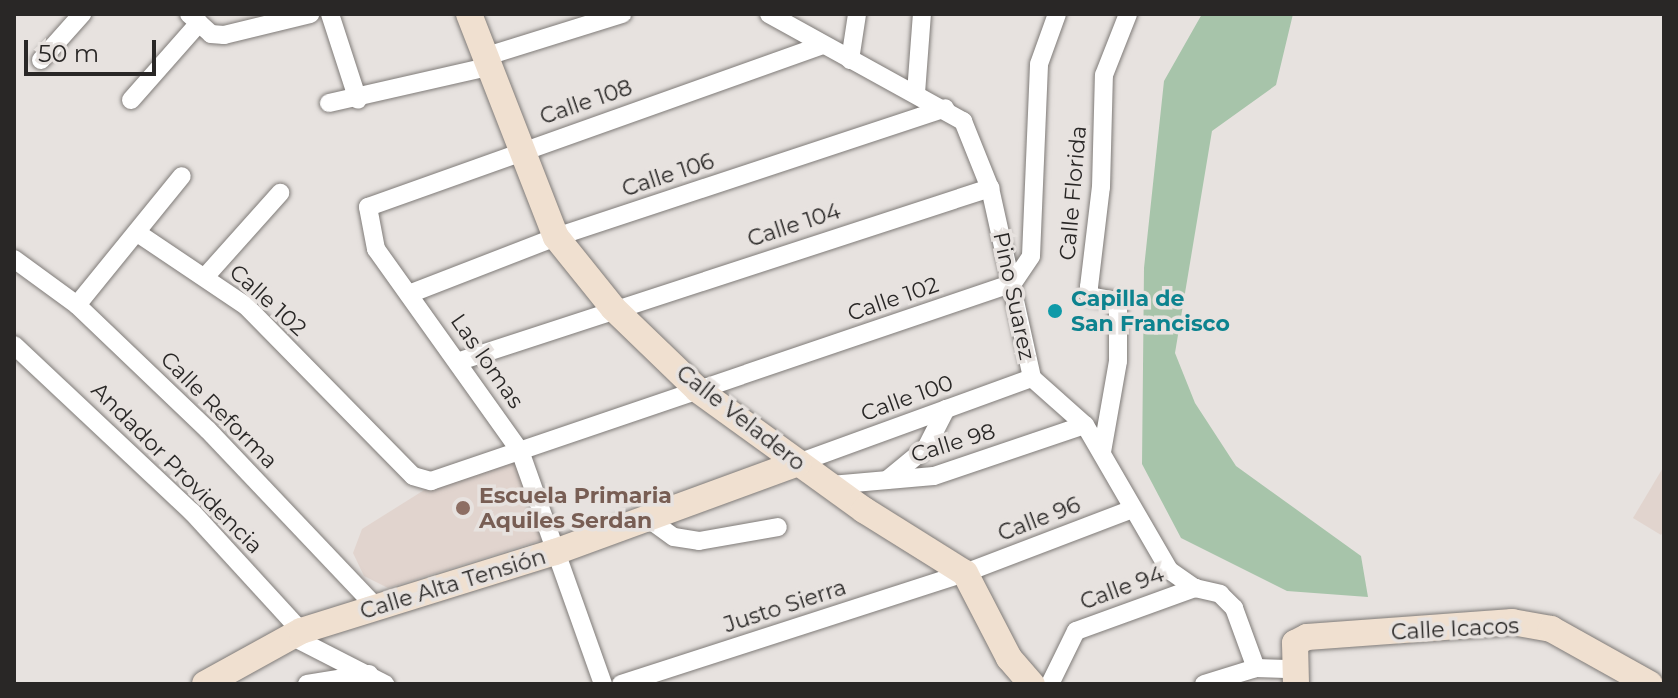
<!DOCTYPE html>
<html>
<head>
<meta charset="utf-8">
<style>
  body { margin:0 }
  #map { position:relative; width:1678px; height:698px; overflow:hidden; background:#e7e2df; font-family:Montserrat,sans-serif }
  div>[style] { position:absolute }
  .built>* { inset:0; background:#e1d4ce }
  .green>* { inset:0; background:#a7c4aa }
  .roads { filter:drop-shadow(0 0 2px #7f7b78) drop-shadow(0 0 2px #7f7b78) }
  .minor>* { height:18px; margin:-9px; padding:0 9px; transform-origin:9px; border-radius:9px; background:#fff }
  .secondary>* { height:26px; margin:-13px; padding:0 13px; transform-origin:13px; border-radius:13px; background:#f0e0d0 }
  .dots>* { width:22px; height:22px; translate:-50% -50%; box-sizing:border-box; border:4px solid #e7e2df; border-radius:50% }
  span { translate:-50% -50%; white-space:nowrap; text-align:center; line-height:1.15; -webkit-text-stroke:7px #e7e2df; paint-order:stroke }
  .street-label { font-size:22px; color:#292726 }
  .culture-label { font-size:22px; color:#0d838f; font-weight:700 }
  .left { translate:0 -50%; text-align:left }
  .education-label { font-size:22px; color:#785e54; font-weight:700 }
  .frame { position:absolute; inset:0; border:16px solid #292726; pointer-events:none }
  .scale { position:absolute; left:24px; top:40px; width:132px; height:36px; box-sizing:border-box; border:4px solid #292726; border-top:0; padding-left:10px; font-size:24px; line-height:28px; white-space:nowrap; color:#292726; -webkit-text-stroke:6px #e7e2df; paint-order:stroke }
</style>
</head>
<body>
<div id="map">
  <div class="built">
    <div style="clip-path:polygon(514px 459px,542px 540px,388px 588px,364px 576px,353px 553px,362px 529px,429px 487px)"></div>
    <div style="clip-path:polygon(1664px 466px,1664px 530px,1661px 535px,1633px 518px)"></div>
  </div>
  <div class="green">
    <div style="clip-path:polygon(1202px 14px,1293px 14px,1276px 85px,1212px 131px,1175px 353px,1195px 403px,1236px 466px,1361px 556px,1368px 597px,1287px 591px,1181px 538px,1142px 464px,1144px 268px,1164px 81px)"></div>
  </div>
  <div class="roads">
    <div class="minor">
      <div style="left:189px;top:14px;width:30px;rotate:42deg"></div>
      <div style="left:211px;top:34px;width:13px;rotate:4deg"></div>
      <div style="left:224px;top:35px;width:89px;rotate:-13.7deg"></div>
      <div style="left:330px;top:14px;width:90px;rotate:72deg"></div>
      <div style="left:769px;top:14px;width:222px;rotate:28.9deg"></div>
      <div style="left:963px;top:121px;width:72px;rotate:68.1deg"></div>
      <div style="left:990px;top:188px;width:195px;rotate:77.5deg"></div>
      <div style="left:1032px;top:378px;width:71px;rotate:41.6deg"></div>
      <div style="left:1085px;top:425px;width:168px;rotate:59.9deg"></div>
      <div style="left:1169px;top:570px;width:32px;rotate:35deg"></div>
      <div style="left:1195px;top:588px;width:26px;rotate:13deg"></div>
      <div style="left:1220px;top:594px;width:20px;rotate:45deg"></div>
      <div style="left:1234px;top:608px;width:64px;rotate:69.9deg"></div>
      <div style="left:1256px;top:668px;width:38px;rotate:2deg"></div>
      <div style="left:484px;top:57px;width:145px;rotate:-17.3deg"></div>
      <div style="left:41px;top:60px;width:62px;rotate:-48.3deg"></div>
      <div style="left:850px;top:60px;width:47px;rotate:-81.3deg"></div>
      <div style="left:916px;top:93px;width:79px;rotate:-85.7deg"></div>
      <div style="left:131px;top:100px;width:103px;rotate:-48.6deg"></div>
      <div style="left:329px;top:103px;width:163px;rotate:-12.8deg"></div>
      <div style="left:139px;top:234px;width:129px;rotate:33.9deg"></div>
      <div style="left:246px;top:306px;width:238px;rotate:45.5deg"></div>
      <div style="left:413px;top:476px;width:19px;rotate:16deg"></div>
      <div style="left:431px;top:481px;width:615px;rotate:-18.79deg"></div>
      <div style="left:1013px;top:283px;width:32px;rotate:-56deg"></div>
      <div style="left:1031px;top:256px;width:192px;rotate:-87.6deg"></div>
      <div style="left:1039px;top:64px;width:53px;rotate:-70.2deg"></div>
      <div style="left:14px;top:259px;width:78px;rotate:36.1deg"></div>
      <div style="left:77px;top:305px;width:181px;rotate:43.7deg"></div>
      <div style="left:208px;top:430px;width:245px;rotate:46.5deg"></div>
      <div style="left:205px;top:277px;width:113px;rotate:-48.2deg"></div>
      <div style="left:409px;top:294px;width:158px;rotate:-21.2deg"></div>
      <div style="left:556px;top:237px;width:410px;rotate:-18.3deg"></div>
      <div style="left:77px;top:305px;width:166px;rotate:-50.9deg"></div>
      <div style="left:14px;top:345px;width:244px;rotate:43.2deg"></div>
      <div style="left:192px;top:512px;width:161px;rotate:47.5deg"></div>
      <div style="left:460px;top:361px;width:558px;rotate:-18.08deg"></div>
      <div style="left:1102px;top:452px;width:92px;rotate:-80deg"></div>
      <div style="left:1118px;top:361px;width:55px;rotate:-90deg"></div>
      <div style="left:1118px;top:306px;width:5px;rotate:-101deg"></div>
      <div style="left:1117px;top:301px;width:28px;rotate:-170deg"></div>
      <div style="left:1089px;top:296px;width:9px;rotate:-90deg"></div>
      <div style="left:1089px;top:287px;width:101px;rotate:-83.2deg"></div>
      <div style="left:1101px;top:187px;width:112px;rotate:-88.5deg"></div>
      <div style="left:1104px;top:75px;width:66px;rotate:-68.5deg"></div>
      <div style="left:798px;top:463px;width:249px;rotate:-20deg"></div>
      <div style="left:887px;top:480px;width:50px;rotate:-39.4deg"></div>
      <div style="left:926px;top:448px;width:44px;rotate:-62.9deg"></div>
      <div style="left:831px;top:485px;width:103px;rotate:-5deg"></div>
      <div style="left:934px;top:476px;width:159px;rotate:-18.7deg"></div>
      <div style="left:646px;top:517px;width:34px;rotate:36deg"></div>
      <div style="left:674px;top:537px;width:25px;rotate:9deg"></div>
      <div style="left:699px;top:541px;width:80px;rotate:-10deg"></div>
      <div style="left:291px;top:636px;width:106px;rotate:27.1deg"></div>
      <div style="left:307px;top:684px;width:63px;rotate:-9.2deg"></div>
      <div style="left:603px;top:684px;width:247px;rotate:-109.6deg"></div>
      <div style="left:520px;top:451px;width:248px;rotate:-125.5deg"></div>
      <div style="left:376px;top:249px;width:43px;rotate:-100.8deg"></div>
      <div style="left:368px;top:207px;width:482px;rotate:-19.6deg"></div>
      <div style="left:621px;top:684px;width:361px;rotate:-17.9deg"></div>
      <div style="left:965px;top:573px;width:177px;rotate:-20.9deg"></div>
      <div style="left:1050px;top:684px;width:59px;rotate:-63.9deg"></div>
      <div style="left:1076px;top:631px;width:127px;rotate:-19.9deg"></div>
      <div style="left:1204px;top:684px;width:54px;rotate:-17.1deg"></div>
    </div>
    <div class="secondary">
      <div style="left:469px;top:14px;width:239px;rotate:68.7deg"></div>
      <div style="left:556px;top:237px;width:91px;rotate:51.2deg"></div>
      <div style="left:613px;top:308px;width:118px;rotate:44deg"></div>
      <div style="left:698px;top:390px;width:205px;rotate:35.9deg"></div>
      <div style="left:864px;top:510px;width:119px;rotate:32deg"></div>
      <div style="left:965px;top:573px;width:96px;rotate:62.6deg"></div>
      <div style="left:1009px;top:658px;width:35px;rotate:49deg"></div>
      <div style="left:205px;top:684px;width:110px;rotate:-28.9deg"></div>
      <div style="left:301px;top:631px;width:266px;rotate:-17.3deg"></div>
      <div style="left:555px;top:552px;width:259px;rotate:-20.1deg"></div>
      <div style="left:1296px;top:684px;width:41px;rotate:-91.4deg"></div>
      <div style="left:1295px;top:643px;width:13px;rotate:-27deg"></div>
      <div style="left:1307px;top:637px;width:206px;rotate:-4.2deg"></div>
      <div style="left:1512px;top:622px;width:40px;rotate:10deg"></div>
      <div style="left:1551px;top:629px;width:113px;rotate:29.1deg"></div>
    </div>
  </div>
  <div class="dots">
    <div style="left:1055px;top:311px;background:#0f9aa8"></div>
    <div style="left:463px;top:508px;background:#8d6e63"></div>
  </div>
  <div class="street-label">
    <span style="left:586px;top:102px;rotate:-19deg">Calle 108</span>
    <span style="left:668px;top:175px;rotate:-18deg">Calle 106</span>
    <span style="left:1073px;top:193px;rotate:-85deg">Calle Florida</span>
    <span style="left:794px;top:225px;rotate:-18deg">Calle 104</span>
    <span style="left:1014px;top:296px;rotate:78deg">Pino Suarez</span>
    <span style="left:893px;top:299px;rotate:-19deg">Calle 102</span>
    <span style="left:268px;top:300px;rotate:42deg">Calle 102</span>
    <span style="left:487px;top:361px;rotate:55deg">Las lomas</span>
    <span style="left:907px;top:398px;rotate:-20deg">Calle 100</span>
    <span style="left:219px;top:410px;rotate:45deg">Calle Reforma</span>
    <span style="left:741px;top:418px;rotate:38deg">Calle Veladero</span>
    <span style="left:953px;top:443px;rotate:-17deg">Calle 98</span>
    <span style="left:177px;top:468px;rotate:45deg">Andador Providencia</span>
    <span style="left:1039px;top:519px;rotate:-21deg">Calle 96</span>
    <span style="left:453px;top:584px;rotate:-17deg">Calle Alta Tensión</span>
    <span style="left:1122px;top:588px;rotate:-20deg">Calle 94</span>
    <span style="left:785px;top:606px;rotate:-18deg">Justo Sierra</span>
    <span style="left:1455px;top:629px;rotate:-3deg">Calle Icacos</span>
  </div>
  <div class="culture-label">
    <span class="left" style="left:1071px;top:311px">Capilla de<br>San Francisco</span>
  </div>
  <div class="education-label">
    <span class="left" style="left:479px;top:508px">Escuela Primaria<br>Aquiles Serdan</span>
  </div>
  <div class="frame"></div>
  <div class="scale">50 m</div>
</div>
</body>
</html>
